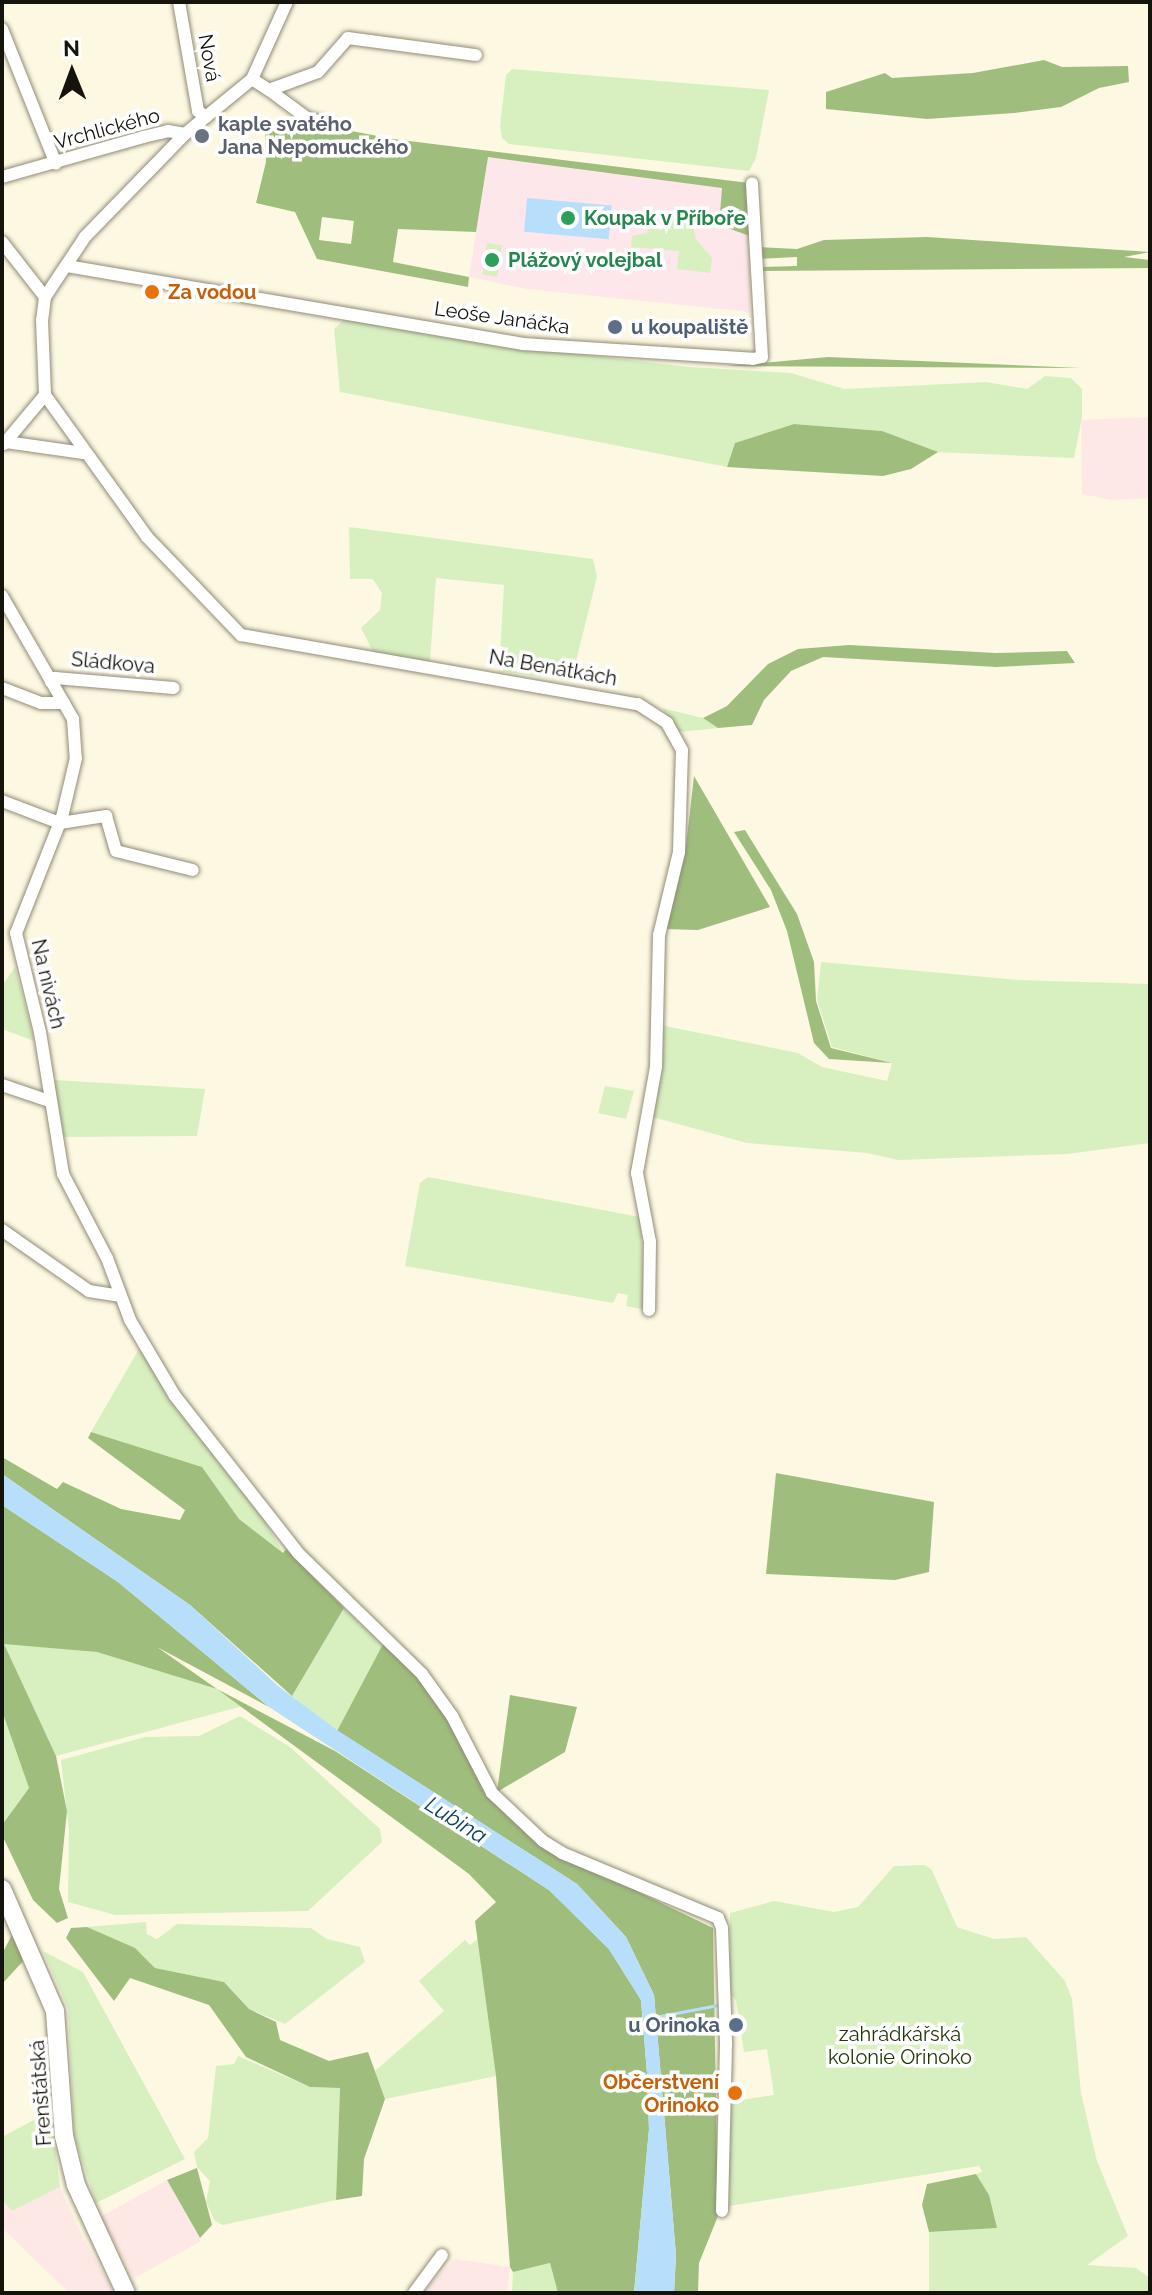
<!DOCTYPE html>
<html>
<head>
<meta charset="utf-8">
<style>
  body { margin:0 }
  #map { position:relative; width:1152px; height:2295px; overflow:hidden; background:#fdf8e2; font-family:Raleway,sans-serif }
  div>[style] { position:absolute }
  .commercial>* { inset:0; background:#fde7eb }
  .industrial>* { inset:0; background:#fee8e6; transform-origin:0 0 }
  .green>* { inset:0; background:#d8f0c0; transform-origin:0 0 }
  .forest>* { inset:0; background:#9fbe7d }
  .water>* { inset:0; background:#b7dffb; transform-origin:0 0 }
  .stream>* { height:3px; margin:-1.5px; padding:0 1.5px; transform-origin:1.5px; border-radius:1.5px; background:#b7dffb }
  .roads { filter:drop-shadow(0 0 2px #908b77) drop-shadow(0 0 2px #908b77) }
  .street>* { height:12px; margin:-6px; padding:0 6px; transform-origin:6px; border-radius:6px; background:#fff }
  .secondary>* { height:18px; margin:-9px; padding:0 9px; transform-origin:9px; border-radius:9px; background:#fff }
  .dots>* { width:22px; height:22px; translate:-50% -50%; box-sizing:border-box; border:4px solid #fff; border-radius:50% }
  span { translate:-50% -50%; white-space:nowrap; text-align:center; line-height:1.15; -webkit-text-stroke:7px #fff; paint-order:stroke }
  .street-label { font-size:20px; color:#15140c }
  .worship-label { font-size:20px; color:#5b616d; font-weight:700 }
  .left { translate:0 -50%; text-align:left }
  .leisure-label { font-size:20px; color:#27864d; font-weight:700 }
  .food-label { font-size:20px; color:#c56008; font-weight:700 }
  .right { translate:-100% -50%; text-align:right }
  .service-label { font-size:20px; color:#4e5e75; font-weight:700 }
  .park-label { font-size:20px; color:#233606 }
  .water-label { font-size:22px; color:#0b4260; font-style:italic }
  .frame { position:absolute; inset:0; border:4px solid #15140c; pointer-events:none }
  .north { position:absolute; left:32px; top:32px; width:80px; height:80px; -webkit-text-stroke:6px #fff; paint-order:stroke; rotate:359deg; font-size:22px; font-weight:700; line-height:32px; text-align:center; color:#15140c }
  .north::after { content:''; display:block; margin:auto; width:28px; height:36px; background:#15140c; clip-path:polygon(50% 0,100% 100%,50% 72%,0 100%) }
</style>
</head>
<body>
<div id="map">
  <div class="commercial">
    <div style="clip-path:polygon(488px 151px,749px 183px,750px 312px,527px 289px,469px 277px)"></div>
  </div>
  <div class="industrial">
    <div style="clip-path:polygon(1150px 417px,1150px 498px,1112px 500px,1082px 494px,1081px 420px)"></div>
    <div style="left:167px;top:2180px;width:70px;height:76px;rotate:61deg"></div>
    <div style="clip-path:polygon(60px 2187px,82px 2236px,115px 2293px,69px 2293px,2px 2228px,2px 2200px,12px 2211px)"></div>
    <div style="clip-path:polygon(455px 2259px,510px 2267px,507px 2293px,421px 2293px)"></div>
  </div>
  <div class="green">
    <div style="clip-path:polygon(512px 69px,769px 90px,756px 158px,749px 171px,509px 144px,502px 138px,500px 126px,506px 75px)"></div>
    <div style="clip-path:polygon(664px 214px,692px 220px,696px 239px,712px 258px,710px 273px,677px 269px,679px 251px,631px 247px,632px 236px,647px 233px,648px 228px,662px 230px)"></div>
    <div style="left:487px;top:243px;width:15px;height:32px;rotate:8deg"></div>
    <div style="clip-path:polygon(347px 317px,511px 346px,689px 367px,791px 373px,844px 389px,986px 382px,1027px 389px,1045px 376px,1071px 378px,1082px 389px,1082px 417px,1074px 458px,933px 452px,882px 431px,794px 424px,735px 443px,727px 467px,340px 392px,334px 329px)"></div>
    <div style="clip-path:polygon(349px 527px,593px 559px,597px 577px,571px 681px,499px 671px,504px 585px,436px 578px,430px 661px,374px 654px,361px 628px,380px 610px,382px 593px,373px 579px,350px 579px)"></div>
    <div style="clip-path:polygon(662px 708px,703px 718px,718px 728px,679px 732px)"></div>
    <div style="clip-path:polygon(821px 962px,1018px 980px,1150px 984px,1150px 1143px,1067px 1154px,898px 1160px,867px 1153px,747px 1143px,649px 1116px,660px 1025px,798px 1053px,822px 1067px,887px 1081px,892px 1063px,832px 1047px,817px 1000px)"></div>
    <div style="clip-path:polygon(15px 967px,33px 1035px,34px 1041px,2px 1029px,2px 986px)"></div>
    <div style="clip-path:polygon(54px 1080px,205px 1089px,197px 1136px,61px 1137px)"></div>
    <div style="clip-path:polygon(605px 1086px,634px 1091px,626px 1119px,598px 1113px)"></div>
    <div style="clip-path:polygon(428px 1177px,640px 1217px,646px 1310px,626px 1306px,628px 1295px,618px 1293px,613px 1303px,405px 1266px,420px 1183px)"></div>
    <div style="clip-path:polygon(139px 1349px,259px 1510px,283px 1553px,239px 1519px,202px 1467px,91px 1432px)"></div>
    <div style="clip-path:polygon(344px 1608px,383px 1644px,337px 1731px,292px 1696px)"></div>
    <div style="clip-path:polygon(11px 1641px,97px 1652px,217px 1689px,243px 1706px,56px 1756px,3px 1644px)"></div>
    <div style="clip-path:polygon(2px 1711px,29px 1788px,2px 1825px)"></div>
    <div style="clip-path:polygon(240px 1716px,290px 1747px,380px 1829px,382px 1842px,308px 1911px,115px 1915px,68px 1902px,69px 1830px,61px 1760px,145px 1737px,199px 1736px)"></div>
    <div style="clip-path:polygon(925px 1865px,932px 1870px,957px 1927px,994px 1939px,1026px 1937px,1065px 1981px,1072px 1999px,1081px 2093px,1097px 2161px,1128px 2236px,1087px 2265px,1136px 2268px,1150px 2278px,1150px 2293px,929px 2293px,929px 2232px,996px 2228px,989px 2195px,976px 2174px,982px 2172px,979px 2166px,729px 2206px,727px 2102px,774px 2095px,767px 2049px,744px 2052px,736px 2000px,729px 1993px,730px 1913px,774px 1901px,834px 1912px,858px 1907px,894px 1866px)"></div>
    <div style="clip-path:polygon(146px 1922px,147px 1934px,157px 1939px,177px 1924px,311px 1928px,327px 1939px,360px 1947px,365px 1962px,285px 2024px,249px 2009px,224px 1982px,155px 1968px,141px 1954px,87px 1927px)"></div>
    <div style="clip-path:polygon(478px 1939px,496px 2076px,385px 2099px,375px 2071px,444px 2011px,419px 1981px,465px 1940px,470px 1945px)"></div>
    <div style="clip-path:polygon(43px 1951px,83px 1972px,185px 2159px,96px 2203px,74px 2135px,68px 2008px)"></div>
    <div style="clip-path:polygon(238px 2056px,310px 2087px,340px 2088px,336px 2200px,223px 2225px,215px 2221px,206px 2202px,210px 2181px,197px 2167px,194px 2152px,208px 2138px,216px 2066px,234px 2064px)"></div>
    <div style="clip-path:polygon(43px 2115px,51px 2115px,60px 2187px,12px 2211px,2px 2200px,2px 2137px)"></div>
    <div style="clip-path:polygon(550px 2263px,558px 2293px,512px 2293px,513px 2272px)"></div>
  </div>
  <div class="forest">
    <div style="clip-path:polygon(1044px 60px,1062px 67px,1128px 66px,1129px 82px,1099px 88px,1061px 107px,1014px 113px,927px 119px,826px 109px,826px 92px,885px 73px,892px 78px,973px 73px)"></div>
    <div style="clip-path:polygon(evenodd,305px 122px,393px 139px,749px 183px,750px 236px,719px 225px,722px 188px,488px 157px,476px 232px,398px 229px,393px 262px,469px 277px,468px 287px,317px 259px,295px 212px,256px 203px,266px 162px,265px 129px,305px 122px,322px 217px,354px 221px,351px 244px,319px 240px,322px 217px)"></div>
    <div style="clip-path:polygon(927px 237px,1150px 252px,1124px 257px,1150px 260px,1150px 268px,762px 271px,761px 267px,797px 266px,797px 257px,757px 259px,757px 247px,797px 249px,824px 240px)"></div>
    <div style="clip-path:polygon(828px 357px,1013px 365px,1081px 368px,727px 366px)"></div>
    <div style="clip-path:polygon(794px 424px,882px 431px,938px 452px,911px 469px,883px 476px,727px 467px,735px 443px)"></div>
    <div style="clip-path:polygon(849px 645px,996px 653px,1067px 651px,1075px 663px,996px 667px,823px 657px,791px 671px,764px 700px,752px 725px,718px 728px,703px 718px,727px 706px,768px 664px,798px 649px)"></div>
    <div style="clip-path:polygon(694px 776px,770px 907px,698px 930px,664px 929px,685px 855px)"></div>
    <div style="clip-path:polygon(745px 830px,797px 914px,814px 962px,816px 1001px,831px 1048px,892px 1063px,829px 1059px,814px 1043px,787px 931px,771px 890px,734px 832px)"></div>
    <div style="clip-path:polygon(91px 1432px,202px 1467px,239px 1519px,283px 1553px,286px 1549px,344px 1608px,292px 1696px,190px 1605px,2px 1474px,2px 1457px,57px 1489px,63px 1482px,121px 1509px,180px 1520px,185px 1510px,88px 1438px)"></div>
    <div style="clip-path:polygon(776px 1473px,934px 1502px,929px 1572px,895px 1580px,766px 1574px)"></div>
    <div style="clip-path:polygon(2px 1505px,118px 1582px,269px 1707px,157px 1647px,217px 1689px,335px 1751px,549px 1890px,609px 1949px,641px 2000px,647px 2073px,649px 2129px,634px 2293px,558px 2293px,550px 2263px,513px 2272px,510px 2267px,496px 2076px,475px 1921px,496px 1902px,469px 1874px,217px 1689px,97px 1652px,4px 1644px,56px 1756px,67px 1811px,59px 1889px,68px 1918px,57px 1923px,33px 1900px,2px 1835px,2px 1825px,29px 1788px,2px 1711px)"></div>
    <div style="clip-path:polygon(383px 1644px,419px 1678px,449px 1718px,487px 1793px,537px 1843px,713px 1928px,718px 2216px,699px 2263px,698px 2293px,674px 2293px,676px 2255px,654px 1995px,626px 1937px,577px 1884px,337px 1731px)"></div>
    <div style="clip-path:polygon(510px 1695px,577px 1707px,565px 1752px,497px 1792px)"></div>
    <div style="clip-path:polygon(87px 1927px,135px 1948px,155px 1968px,224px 1982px,249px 2009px,276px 2022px,280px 2040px,329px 2061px,368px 2052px,385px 2099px,364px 2159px,362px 2196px,336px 2200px,340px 2088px,310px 2087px,246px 2057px,209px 2005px,130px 1978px,114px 2001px,66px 1938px,71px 1928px)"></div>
    <div style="clip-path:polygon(14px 1931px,26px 1958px,2px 1984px,2px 1954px)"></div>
    <div style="clip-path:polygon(197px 2168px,212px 2225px,200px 2238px,167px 2180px)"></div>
    <div style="clip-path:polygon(976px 2174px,989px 2195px,997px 2228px,929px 2232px,922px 2205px,927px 2184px)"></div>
  </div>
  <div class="water">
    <div style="left:527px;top:198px;width:85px;height:34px;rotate:5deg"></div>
    <div style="clip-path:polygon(2px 1474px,190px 1605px,277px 1685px,337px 1730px,577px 1884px,626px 1937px,654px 1995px,676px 2255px,674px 2293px,634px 2293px,649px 2129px,647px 2073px,641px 2000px,609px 1949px,549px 1890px,269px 1707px,118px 1582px,2px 1505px)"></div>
  </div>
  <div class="stream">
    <div style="left:655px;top:2017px;width:64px;rotate:-10.8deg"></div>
  </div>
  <div class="roads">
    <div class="street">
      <div style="left:179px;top:2px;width:111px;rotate:80.1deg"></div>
      <div style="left:198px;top:111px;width:10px;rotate:37deg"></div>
      <div style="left:2px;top:29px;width:145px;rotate:68.2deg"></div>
      <div style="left:252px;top:79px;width:20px;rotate:33deg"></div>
      <div style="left:269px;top:90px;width:52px;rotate:-20.2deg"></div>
      <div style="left:318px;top:72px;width:45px;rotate:-48.6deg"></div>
      <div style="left:348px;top:38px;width:129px;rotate:7.6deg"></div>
      <div style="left:269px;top:90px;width:47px;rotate:36.4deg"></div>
      <div style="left:307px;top:118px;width:24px;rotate:15deg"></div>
      <div style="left:185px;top:134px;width:144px;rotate:134.2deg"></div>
      <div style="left:85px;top:237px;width:72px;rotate:123.7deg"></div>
      <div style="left:45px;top:297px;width:23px;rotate:97deg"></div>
      <div style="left:42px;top:320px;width:75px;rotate:87.7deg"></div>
      <div style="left:45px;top:395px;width:175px;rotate:54.3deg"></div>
      <div style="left:147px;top:537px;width:136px;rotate:46.2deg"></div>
      <div style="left:241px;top:635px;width:403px;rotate:9.9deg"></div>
      <div style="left:638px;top:704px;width:35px;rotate:33deg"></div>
      <div style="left:667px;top:723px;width:31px;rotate:61deg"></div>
      <div style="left:682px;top:750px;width:102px;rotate:91.7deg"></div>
      <div style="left:679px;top:852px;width:85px;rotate:103.5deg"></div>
      <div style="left:659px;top:935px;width:132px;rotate:91.3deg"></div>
      <div style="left:656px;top:1067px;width:108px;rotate:100.2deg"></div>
      <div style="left:637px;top:1173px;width:70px;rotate:79.3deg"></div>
      <div style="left:650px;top:1242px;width:68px;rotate:90.8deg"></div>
      <div style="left:2px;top:177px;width:147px;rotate:-15.8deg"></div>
      <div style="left:143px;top:137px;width:26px;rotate:-13deg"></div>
      <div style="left:168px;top:131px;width:17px;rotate:10deg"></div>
      <div style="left:185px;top:134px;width:87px;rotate:-39.4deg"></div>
      <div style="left:252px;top:79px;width:85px;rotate:-65.6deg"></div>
      <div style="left:2px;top:242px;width:70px;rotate:52deg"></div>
      <div style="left:67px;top:266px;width:463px;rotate:9.7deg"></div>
      <div style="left:523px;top:344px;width:230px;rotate:3.7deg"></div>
      <div style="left:753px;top:359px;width:9px;rotate:-13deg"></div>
      <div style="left:762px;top:357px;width:174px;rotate:-93.3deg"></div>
      <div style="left:6px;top:442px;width:78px;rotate:8.1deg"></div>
      <div style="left:4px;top:444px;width:64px;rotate:-50.1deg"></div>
      <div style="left:2px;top:596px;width:142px;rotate:60deg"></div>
      <div style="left:73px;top:719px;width:39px;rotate:86deg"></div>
      <div style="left:76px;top:758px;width:61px;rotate:103.3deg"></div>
      <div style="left:62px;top:817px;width:125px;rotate:111.6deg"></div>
      <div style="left:16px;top:933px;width:102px;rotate:76.4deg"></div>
      <div style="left:40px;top:1032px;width:144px;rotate:80.8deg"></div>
      <div style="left:63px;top:1174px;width:95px;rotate:62.4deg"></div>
      <div style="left:107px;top:1258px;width:66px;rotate:69.6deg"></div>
      <div style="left:130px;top:1320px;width:88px;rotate:59.4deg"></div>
      <div style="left:175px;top:1396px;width:199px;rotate:51.9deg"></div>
      <div style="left:298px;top:1553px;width:173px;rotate:44.3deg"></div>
      <div style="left:422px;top:1674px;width:52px;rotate:54.5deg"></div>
      <div style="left:452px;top:1716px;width:87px;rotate:62.5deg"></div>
      <div style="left:492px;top:1793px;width:70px;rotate:43.3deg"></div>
      <div style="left:543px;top:1841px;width:22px;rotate:32deg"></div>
      <div style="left:562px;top:1853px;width:169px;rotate:22.6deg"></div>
      <div style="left:718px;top:1918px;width:11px;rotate:68deg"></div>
      <div style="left:722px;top:1928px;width:117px;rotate:88deg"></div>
      <div style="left:726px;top:2045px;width:166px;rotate:91.4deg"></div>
      <div style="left:51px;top:682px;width:6px;rotate:-45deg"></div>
      <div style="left:55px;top:678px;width:119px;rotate:4.8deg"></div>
      <div style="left:2px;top:688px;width:42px;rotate:21deg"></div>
      <div style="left:41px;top:703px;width:23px"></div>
      <div style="left:2px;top:801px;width:62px;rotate:20.8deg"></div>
      <div style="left:60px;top:823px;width:47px;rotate:-8.7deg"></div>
      <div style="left:106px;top:816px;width:36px;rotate:74deg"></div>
      <div style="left:116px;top:851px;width:79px;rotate:13.9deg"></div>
      <div style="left:2px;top:1085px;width:50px;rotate:18.8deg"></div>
      <div style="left:2px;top:1230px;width:106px;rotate:35deg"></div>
      <div style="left:89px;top:1291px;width:32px;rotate:9deg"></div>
      <div style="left:414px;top:2293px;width:47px;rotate:-53.6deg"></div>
    </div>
    <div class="secondary">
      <div style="left:2px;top:1889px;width:133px;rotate:66.5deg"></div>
      <div style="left:55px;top:2011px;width:125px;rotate:85.9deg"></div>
      <div style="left:64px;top:2136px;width:50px;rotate:76.2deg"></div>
      <div style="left:76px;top:2185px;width:119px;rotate:65.2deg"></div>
    </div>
  </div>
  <div class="dots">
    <div style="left:202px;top:136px;background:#6b7280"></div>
    <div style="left:568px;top:218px;background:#2e9e5b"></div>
    <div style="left:492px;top:260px;background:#2e9e5b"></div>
    <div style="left:152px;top:292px;background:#e8710a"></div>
    <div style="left:615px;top:327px;background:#5c6f8a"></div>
    <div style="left:736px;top:2025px;background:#5c6f8a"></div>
    <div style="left:735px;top:2093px;background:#e8710a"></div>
  </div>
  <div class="street-label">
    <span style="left:209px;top:58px;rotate:80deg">Nová</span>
    <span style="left:107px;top:129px;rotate:-15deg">Vrchlického</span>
    <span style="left:502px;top:318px;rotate:8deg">Leoše Janáčka</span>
    <span style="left:113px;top:663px;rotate:5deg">Sládkova</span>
    <span style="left:553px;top:668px;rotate:10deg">Na Benátkách</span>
    <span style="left:48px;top:984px;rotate:77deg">Na nivách</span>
    <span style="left:41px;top:2093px;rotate:-94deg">Frenštátská</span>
  </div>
  <div class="worship-label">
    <span class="left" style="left:218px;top:136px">kaple svatého<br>Jana Nepomuckého</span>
  </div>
  <div class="leisure-label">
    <span class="left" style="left:584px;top:218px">Koupak v Příboře</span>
    <span class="left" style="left:508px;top:260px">Plážový volejbal</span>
  </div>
  <div class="food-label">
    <span class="left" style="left:168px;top:292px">Za vodou</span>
    <span class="right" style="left:719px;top:2094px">Občerstvení<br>Orinoko</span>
  </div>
  <div class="service-label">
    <span class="left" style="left:631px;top:327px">u koupaliště</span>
    <span class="right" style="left:720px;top:2025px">u Orinoka</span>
  </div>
  <div class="park-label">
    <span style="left:900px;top:2046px">zahrádkářská<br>kolonie Orinoko</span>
  </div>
  <div class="water-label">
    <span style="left:456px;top:1820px;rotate:32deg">Lubina</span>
  </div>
  <div class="frame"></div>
  <div class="north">N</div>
</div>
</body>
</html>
